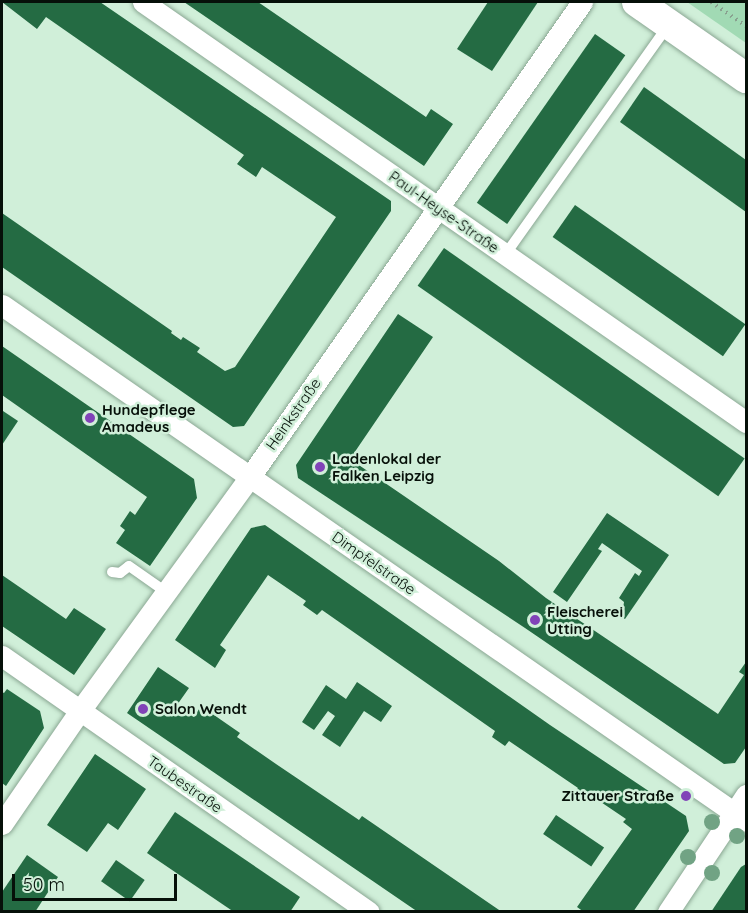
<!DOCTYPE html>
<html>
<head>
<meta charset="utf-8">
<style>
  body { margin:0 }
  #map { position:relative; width:748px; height:913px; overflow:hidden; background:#d0efd9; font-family:Quicksand,sans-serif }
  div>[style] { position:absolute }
  .green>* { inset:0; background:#a1dab4 }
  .building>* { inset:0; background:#246b43; transform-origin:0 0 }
  .path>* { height:4px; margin-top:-2px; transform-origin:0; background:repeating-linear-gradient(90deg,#89a08f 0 1.5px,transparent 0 6px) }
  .roads { filter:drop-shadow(0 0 2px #8aa793) drop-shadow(0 0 2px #8aa793) }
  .service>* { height:10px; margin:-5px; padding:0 5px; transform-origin:5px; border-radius:5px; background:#fff }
  .minor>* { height:21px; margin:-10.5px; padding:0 10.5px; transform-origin:10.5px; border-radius:10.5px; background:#fff }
  .secondary>* { height:30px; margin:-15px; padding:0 15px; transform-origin:15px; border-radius:15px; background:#fff }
  .trees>* { width:16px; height:16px; margin:-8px; border-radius:50%; background:#71a384 }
  .dots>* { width:16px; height:16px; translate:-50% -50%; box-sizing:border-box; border:3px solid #d0efd9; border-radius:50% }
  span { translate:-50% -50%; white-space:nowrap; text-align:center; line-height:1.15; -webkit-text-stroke:5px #d0efd9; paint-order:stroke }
  .street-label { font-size:15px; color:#061009 }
  .poi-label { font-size:15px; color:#061009; font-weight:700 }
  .left { translate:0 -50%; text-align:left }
  .right { translate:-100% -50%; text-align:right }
  .frame { position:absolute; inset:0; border:3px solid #061009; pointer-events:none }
  .scale { position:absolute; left:12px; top:874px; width:165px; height:27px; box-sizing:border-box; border:3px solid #061009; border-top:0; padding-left:8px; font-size:18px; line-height:21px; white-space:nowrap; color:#061009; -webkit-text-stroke:4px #d0efd9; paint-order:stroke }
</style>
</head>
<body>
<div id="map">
  <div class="green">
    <div style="clip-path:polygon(687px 2px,746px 2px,746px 43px)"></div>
  </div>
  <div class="building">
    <div style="clip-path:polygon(2px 2px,100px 2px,391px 201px,391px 211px,244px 426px,233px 427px,2px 267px,2px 213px,172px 331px,171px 333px,181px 340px,183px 337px,200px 348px,197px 352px,225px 371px,235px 367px,336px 217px,262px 167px,256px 177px,237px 164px,244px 155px,46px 17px,37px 29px)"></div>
    <div style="clip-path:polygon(184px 2px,258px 2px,426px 117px,431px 109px,453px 124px,424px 166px)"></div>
    <div style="clip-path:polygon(488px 2px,538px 2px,492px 71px,457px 49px)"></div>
    <div style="left:595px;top:34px;width:37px;height:206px;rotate:35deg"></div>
    <div style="clip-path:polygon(644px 87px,746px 160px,746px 212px,620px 122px)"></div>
    <div style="left:575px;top:205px;width:208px;height:39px;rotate:35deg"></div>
    <div style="left:444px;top:248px;width:367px;height:46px;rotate:35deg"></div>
    <div style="clip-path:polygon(398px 314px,433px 337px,350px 459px,499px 561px,546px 598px,718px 714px,744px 675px,739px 672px,746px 662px,746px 747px,735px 763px,724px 764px,525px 628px,298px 478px,296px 465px)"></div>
    <div style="clip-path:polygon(2px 346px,194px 479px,197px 498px,150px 566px,116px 543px,125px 530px,120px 526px,130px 511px,135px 515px,147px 497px,2px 395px)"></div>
    <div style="clip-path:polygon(3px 411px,18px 421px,2px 445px,2px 414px)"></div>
    <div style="clip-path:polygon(607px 513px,669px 555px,625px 619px,622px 617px,624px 602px,619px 598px,635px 573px,639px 576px,642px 571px,602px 543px,598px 549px,602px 551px,567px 602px,553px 592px)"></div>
    <div style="clip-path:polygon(265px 525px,550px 725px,686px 816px,689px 831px,633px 912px,584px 912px,577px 907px,632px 829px,623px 822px,626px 819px,589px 794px,587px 798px,576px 791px,578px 788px,509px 741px,505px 746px,492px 737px,495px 731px,322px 610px,317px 615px,303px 605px,306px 601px,268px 575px,220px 645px,226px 650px,215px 668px,175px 640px,251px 528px)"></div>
    <div style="clip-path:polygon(2px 575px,66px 619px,74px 608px,106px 629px,74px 675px,2px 626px)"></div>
    <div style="clip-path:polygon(158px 667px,189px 688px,177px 705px,194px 717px,201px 706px,240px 733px,237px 737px,276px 764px,359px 820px,362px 816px,502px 912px,418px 912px,127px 713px)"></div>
    <div style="clip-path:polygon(357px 682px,392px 706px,381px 722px,364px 711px,340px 747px,322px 735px,335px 716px,328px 711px,314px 730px,302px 722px,326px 685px,346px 699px)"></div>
    <div style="clip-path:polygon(7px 689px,40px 711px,44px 728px,6px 786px,2px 783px,2px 692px,4px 693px)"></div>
    <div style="clip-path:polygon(95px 754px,146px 789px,118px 830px,108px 823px,87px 852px,47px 825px)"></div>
    <div style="clip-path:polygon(175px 812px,300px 897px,290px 912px,234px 912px,147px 853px)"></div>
    <div style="left:556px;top:815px;width:58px;height:23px;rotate:34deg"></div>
    <div style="clip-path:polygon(27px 855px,58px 877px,35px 912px,2px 912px,2px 892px)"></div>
    <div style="left:116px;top:860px;width:35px;height:26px;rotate:35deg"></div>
    <div style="clip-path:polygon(746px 864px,746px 912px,711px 912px,741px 867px)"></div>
  </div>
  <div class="path">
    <div style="left:711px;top:2px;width:42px;rotate:34.4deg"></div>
  </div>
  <div class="roads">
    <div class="service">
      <div style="left:505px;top:255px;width:280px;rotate:-54.6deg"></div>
      <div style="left:112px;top:572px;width:8px;rotate:7deg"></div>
      <div style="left:120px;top:573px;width:11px;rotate:-38deg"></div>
      <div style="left:129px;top:566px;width:45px;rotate:35.1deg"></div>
    </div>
    <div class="minor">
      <div style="left:143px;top:2px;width:735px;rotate:34.86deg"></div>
      <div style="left:2px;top:305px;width:905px;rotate:34.74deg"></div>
      <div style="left:2px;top:656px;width:447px;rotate:34.9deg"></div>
      <div style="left:2px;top:824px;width:136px;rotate:-55.5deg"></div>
      <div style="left:79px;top:712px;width:289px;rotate:-54deg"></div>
      <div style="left:249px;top:478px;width:581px;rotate:-55.02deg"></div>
      <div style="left:668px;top:912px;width:141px;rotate:-56.3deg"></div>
    </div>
    <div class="secondary">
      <div style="left:637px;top:2px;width:133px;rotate:34.9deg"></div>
    </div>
  </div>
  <div class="trees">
    <div style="left:712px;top:822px"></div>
    <div style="left:737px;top:836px"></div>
    <div style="left:688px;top:857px"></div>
    <div style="left:712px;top:873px"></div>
  </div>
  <div class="dots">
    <div style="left:90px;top:418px;background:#8143b8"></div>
    <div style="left:320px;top:467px;background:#8143b8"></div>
    <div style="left:535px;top:620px;background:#8143b8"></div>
    <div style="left:143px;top:709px;background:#8143b8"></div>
    <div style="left:686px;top:796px;background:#8143b8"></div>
  </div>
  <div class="street-label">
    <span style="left:444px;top:212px;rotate:35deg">Paul-Heyse-Straße</span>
    <span style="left:293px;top:414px;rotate:-55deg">Heinkstraße</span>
    <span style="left:374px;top:563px;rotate:35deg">Dimpfelstraße</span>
    <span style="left:185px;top:784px;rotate:35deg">Taubestraße</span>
  </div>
  <div class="poi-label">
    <span class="left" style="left:102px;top:418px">Hundepflege<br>Amadeus</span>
    <span class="left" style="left:332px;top:467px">Ladenlokal der<br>Falken Leipzig</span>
    <span class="left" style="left:547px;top:620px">Fleischerei<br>Utting</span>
    <span class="left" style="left:155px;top:709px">Salon Wendt</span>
    <span class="right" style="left:674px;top:796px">Zittauer Straße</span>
  </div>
  <div class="frame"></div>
  <div class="scale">50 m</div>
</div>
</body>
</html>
